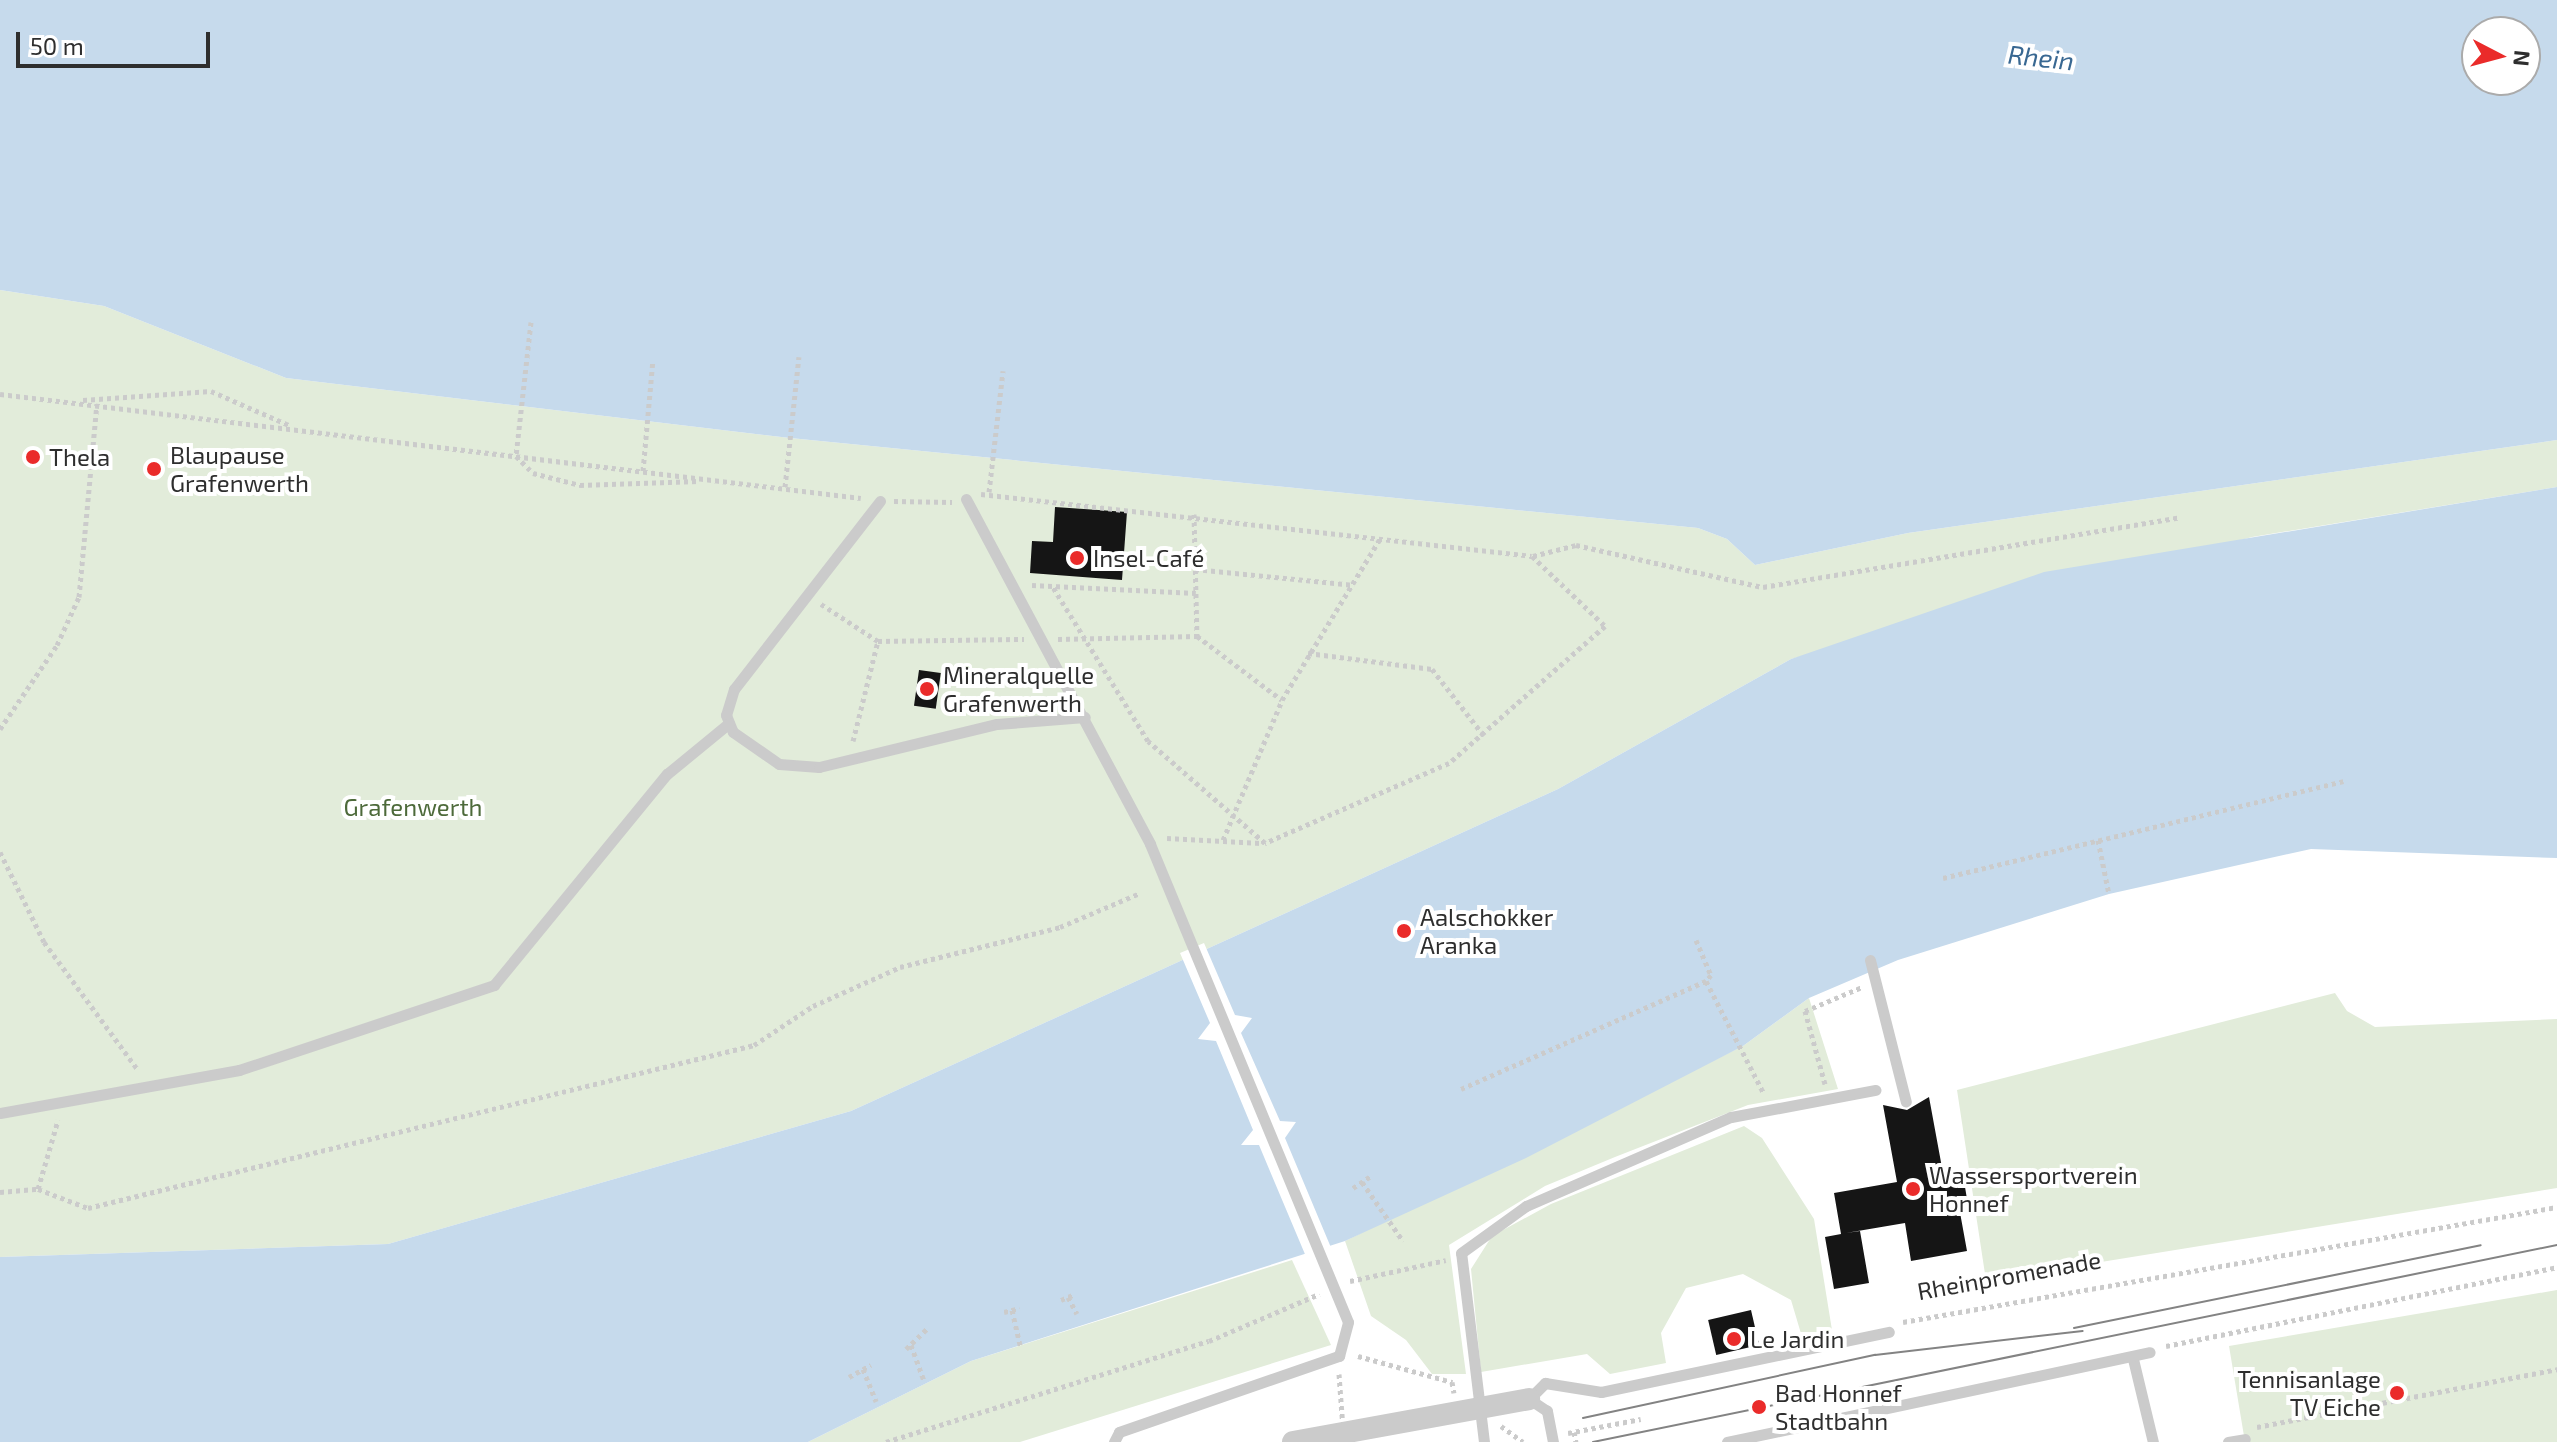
<!DOCTYPE html>
<html>
<head>
<meta charset="utf-8">
<style>
  body { margin:0 }
  #map { position:relative; width:2557px; height:1442px; overflow:hidden; background:#fff; font-family:"Exo 2",sans-serif }
  div>[style] { position:absolute }
  .green>* { inset:0; background:#e2ecda }
  .water>* { inset:0; background:#c6daec }
  .pier>* { inset:0; background:#fff }
  .building>* { inset:0; background:#151515; transform-origin:0 0 }
  .path>* { height:5px; margin-top:-2.5px; transform-origin:0; background:repeating-linear-gradient(90deg,#cbcbcb 0 4px,transparent 0 8px) }
  .service>* { height:11px; margin:-5.5px; padding:0 5.5px; transform-origin:5.5px; border-radius:5.5px; background:#cbcbcb }
  .minor>* { height:22px; margin:-11px; padding:0 11px; transform-origin:11px; border-radius:11px; background:#cbcbcb }
  .tram>* { height:2px; margin:-1px; padding:0 1px; transform-origin:1px; border-radius:1px; background:#838383 }
  .path-bridge>* { height:5px; margin-top:-2.5px; transform-origin:0; background:repeating-linear-gradient(90deg,#cbcbcb 0 4px,transparent 0 8px) }
  .service-bridge>* { height:11px; margin:-5.5px; padding:0 5.5px; transform-origin:5.5px; border-radius:5.5px; background:#cbcbcb }
  .dots>* { width:22px; height:22px; translate:-50% -50%; box-sizing:border-box; border:4px solid #fff; border-radius:50% }
  span { translate:-50% -50%; white-space:nowrap; text-align:center; line-height:1.15; -webkit-text-stroke:8px #fff; paint-order:stroke }
  .poi-label { font-size:24px; color:#2e2e2e }
  .left { translate:0 -50%; text-align:left }
  .right { translate:-100% -50%; text-align:right }
  .park-label { font-size:24px; color:#4d6a3a }
  .street-label { font-size:24px; color:#2e2e2e }
  .water-label { font-size:26px; color:#396892; font-style:italic }
  .north { position:absolute; left:2461px; top:16px; width:80px; height:80px; box-sizing:border-box; background:#fff; border:2px solid #ababab; border-radius:50%; rotate:96deg; font-size:22px; font-weight:700; line-height:32px; text-align:center; color:#2e2e2e }
  .north::after { content:''; display:block; margin:auto; width:28px; height:36px; background:#ea2b2a; clip-path:polygon(50% 0,100% 100%,50% 72%,0 100%) }
  .scale { position:absolute; left:16px; top:32px; width:194px; height:36px; box-sizing:border-box; border:4px solid #2e2e2e; border-top:0; padding-left:10px; font-size:24px; line-height:28px; white-space:nowrap; color:#2e2e2e; -webkit-text-stroke:6px #fff; paint-order:stroke }
</style>
</head>
<body>
<div id="map">
  <div class="green">
    <div style="clip-path:polygon(0 290px,104px 306px,286px 378px,790px 438px,1698px 528px,1727px 539px,1755px 565px,1908px 533px,2557px 440px,2557px 487px,2252px 537px,1791px 659px,1558px 789px,851px 1111px,388px 1244px,0 1257px)"></div>
    <div style="clip-path:polygon(2335px 993px,2347px 1011px,2375px 1027px,2557px 1019px,2557px 1188px,2064px 1268px,1987px 1287px,1957px 1090px)"></div>
    <div style="clip-path:polygon(1809px 998px,1838px 1089px,1748px 1105px,1615px 1157px,1545px 1186px,1449px 1245px,1466px 1374px,1432px 1374px,1406px 1340px,1371px 1316px,1345px 1241px,1743px 1046px)"></div>
    <div style="clip-path:polygon(1744px 1126px,1762px 1138px,1814px 1219px,1832px 1330px,1802px 1337px,1791px 1300px,1743px 1274px,1686px 1288px,1661px 1333px,1666px 1363px,1610px 1374px,1587px 1354px,1481px 1372px,1471px 1269px,1492px 1236px,1551px 1204px)"></div>
    <div style="clip-path:polygon(1292px 1260px,1331px 1345px,1020px 1442px,808px 1442px,971px 1361px)"></div>
    <div style="clip-path:polygon(2557px 1290px,2557px 1442px,2245px 1442px,2229px 1346px)"></div>
  </div>
  <div class="water">
    <div style="clip-path:polygon(evenodd,0 0,2557px 0,2557px 440px,1908px 533px,1755px 565px,1727px 539px,1698px 528px,790px 438px,286px 378px,104px 306px,0 290px,0 0,2525px 32px,2525px 80px,2477px 80px,2477px 32px,2525px 32px)"></div>
    <div style="clip-path:polygon(2557px 487px,2557px 858px,2311px 849px,2109px 894px,1898px 960px,1809px 998px,1743px 1046px,1526px 1158px,1345px 1241px,971px 1361px,808px 1442px,0 1442px,0 1257px,388px 1244px,851px 1111px,1558px 789px,1791px 659px,2044px 572px)"></div>
  </div>
  <div class="pier">
    <div style="clip-path:polygon(1204px 943px,1235px 1015px,1252px 1018px,1241px 1033px,1280px 1121px,1296px 1122px,1285px 1138px,1332px 1250px,1307px 1259px,1259px 1145px,1241px 1145px,1253px 1130px,1216px 1041px,1198px 1039px,1210px 1023px,1180px 953px)"></div>
  </div>
  <div class="building">
    <div style="clip-path:polygon(1055px 507px,1127px 512px,1122px 580px,1030px 573px,1032px 541px,1053px 542px)"></div>
    <div style="left:919px;top:670px;width:22px;height:36px;rotate:8deg"></div>
    <div style="clip-path:polygon(1929px 1097px,1945px 1184px,1964px 1181px,1968px 1205px,1959px 1207px,1967px 1251px,1911px 1261px,1905px 1223px,1846px 1233px,1860px 1231px,1869px 1283px,1834px 1289px,1825px 1237px,1841px 1234px,1834px 1193px,1897px 1182px,1883px 1105px,1907px 1110px)"></div>
    <div style="left:1751px;top:1310px;width:36px;height:44px;rotate:77deg"></div>
  </div>
  <div class="path">
    <div style="left:531px;top:322px;width:135px;rotate:96.4deg"></div>
    <div style="left:516px;top:456px;width:24px;rotate:45deg"></div>
    <div style="left:533px;top:473px;width:49px;rotate:14.3deg"></div>
    <div style="left:580px;top:485px;width:119px;rotate:-1.9deg"></div>
    <div style="left:0;top:394px;width:867px;rotate:6.89deg"></div>
    <div style="left:83px;top:400px;width:128px;rotate:-4deg"></div>
    <div style="left:211px;top:391px;width:85px;rotate:23.6deg"></div>
    <div style="left:643px;top:471px;width:111px;rotate:-84.9deg"></div>
    <div style="left:785px;top:487px;width:131px;rotate:-83.9deg"></div>
    <div style="left:989px;top:492px;width:122px;rotate:-83.4deg"></div>
    <div style="left:981px;top:494px;width:554px;rotate:6.42deg"></div>
    <div style="left:1532px;top:556px;width:101px;rotate:43.8deg"></div>
    <div style="left:1605px;top:626px;width:208px;rotate:138.7deg"></div>
    <div style="left:1449px;top:763px;width:201px;rotate:156.5deg"></div>
    <div style="left:1265px;top:843px;width:155px;rotate:-138.9deg"></div>
    <div style="left:1148px;top:741px;width:181px;rotate:-121.7deg"></div>
    <div style="left:894px;top:501px;width:58px;rotate:1deg"></div>
    <div style="left:1194px;top:514px;width:122px;rotate:88.6deg"></div>
    <div style="left:1197px;top:636px;width:106px;rotate:37deg"></div>
    <div style="left:1533px;top:556px;width:44px;rotate:-14.3deg"></div>
    <div style="left:1576px;top:545px;width:192px;rotate:12.7deg"></div>
    <div style="left:1763px;top:587px;width:423px;rotate:-9.5deg"></div>
    <div style="left:1195px;top:569px;width:160px;rotate:5.7deg"></div>
    <div style="left:1032px;top:585px;width:164px;rotate:2.8deg"></div>
    <div style="left:821px;top:604px;width:68px;rotate:33deg"></div>
    <div style="left:878px;top:641px;width:146px;rotate:-0.8deg"></div>
    <div style="left:1058px;top:639px;width:139px;rotate:-1.2deg"></div>
    <div style="left:1308px;top:653px;width:125px;rotate:7.4deg"></div>
    <div style="left:1432px;top:669px;width:86px;rotate:52.1deg"></div>
    <div style="left:0;top:729px;width:102px;rotate:-55.8deg"></div>
    <div style="left:57px;top:645px;width:53px;rotate:-65.4deg"></div>
    <div style="left:79px;top:597px;width:194px;rotate:-84.7deg"></div>
    <div style="left:853px;top:741px;width:103px;rotate:-76deg"></div>
    <div style="left:1167px;top:838px;width:94px;rotate:3deg"></div>
    <div style="left:1223px;top:840px;width:152px;rotate:-67.1deg"></div>
    <div style="left:1282px;top:700px;width:188px;rotate:-58.7deg"></div>
    <div style="left:2098px;top:840px;width:55px;rotate:78.5deg"></div>
    <div style="left:0;top:852px;width:100px;rotate:63.9deg"></div>
    <div style="left:44px;top:942px;width:159px;rotate:53.7deg"></div>
    <div style="left:1943px;top:878px;width:412px;rotate:-13.6deg"></div>
    <div style="left:1696px;top:940px;width:38px;rotate:67deg"></div>
    <div style="left:1711px;top:975px;width:8px;rotate:130deg"></div>
    <div style="left:1706px;top:981px;width:127px;rotate:62.8deg"></div>
    <div style="left:1825px;top:1084px;width:76px;rotate:-105.3deg"></div>
    <div style="left:1805px;top:1011px;width:62px;rotate:-22.8deg"></div>
    <div style="left:1461px;top:1089px;width:268px;rotate:-23.8deg"></div>
    <div style="left:1362px;top:1182px;width:72px;rotate:55.2deg"></div>
    <div style="left:1353px;top:1188px;width:23px;rotate:-34deg"></div>
    <div style="left:38px;top:1189px;width:72px;rotate:-73.8deg"></div>
    <div style="left:0;top:1192px;width:38px;rotate:-5deg"></div>
    <div style="left:38px;top:1189px;width:53px;rotate:20.8deg"></div>
    <div style="left:88px;top:1208px;width:686px;rotate:-13.75deg"></div>
    <div style="left:754px;top:1045px;width:71px;rotate:-33.5deg"></div>
    <div style="left:813px;top:1006px;width:95px;rotate:-24.1deg"></div>
    <div style="left:900px;top:967px;width:165px;rotate:-14deg"></div>
    <div style="left:1060px;top:927px;width:87px;rotate:-23deg"></div>
    <div style="left:1350px;top:1281px;width:98px;rotate:-12.3deg"></div>
    <div style="left:1068px;top:1297px;width:19px;rotate:62deg"></div>
    <div style="left:1061px;top:1300px;width:15px;rotate:-23deg"></div>
    <div style="left:1012px;top:1310px;width:37px;rotate:77deg"></div>
    <div style="left:1004px;top:1312px;width:16px;rotate:-14deg"></div>
    <div style="left:1903px;top:1322px;width:664px;rotate:-9.97deg"></div>
    <div style="left:911px;top:1345px;width:38px;rotate:70deg"></div>
    <div style="left:2166px;top:1346px;width:399px;rotate:-11.4deg"></div>
    <div style="left:906px;top:1349px;width:29px;rotate:-44deg"></div>
    <div style="left:1358px;top:1356px;width:98px;rotate:15.5deg"></div>
    <div style="left:1452px;top:1382px;width:11px;rotate:80deg"></div>
    <div style="left:863px;top:1369px;width:35px;rotate:68deg"></div>
    <div style="left:849px;top:1377px;width:25px;rotate:-29deg"></div>
    <div style="left:1501px;top:1426px;width:27px;rotate:36deg"></div>
    <div style="left:2257px;top:1427px;width:306px;rotate:-10.9deg"></div>
    <div style="left:1574px;top:1432px;width:10px;rotate:79deg"></div>
    <div style="left:1568px;top:1433px;width:74px;rotate:-10.9deg"></div>
    <div style="left:886px;top:1442px;width:338px;rotate:-17.4deg"></div>
    <div style="left:1209px;top:1341px;width:120px;rotate:-23.1deg"></div>
  </div>
  <div class="service">
    <div style="left:966px;top:499px;width:391px;rotate:61.9deg"></div>
    <div style="left:880px;top:501px;width:238px;rotate:127.8deg"></div>
    <div style="left:734px;top:689px;width:27px;rotate:107deg"></div>
    <div style="left:726px;top:715px;width:18px;rotate:68deg"></div>
    <div style="left:733px;top:732px;width:56px;rotate:34.8deg"></div>
    <div style="left:779px;top:764px;width:40px;rotate:4.3deg"></div>
    <div style="left:819px;top:767px;width:183px;rotate:-13.6deg"></div>
    <div style="left:997px;top:724px;width:88px;rotate:-4.5deg"></div>
    <div style="left:1870px;top:960px;width:146px;rotate:75.8deg"></div>
    <div style="left:0;top:1113px;width:243px;rotate:-10.2deg"></div>
    <div style="left:239px;top:1070px;width:269px;rotate:-18.4deg"></div>
    <div style="left:494px;top:985px;width:273px;rotate:-50.7deg"></div>
    <div style="left:667px;top:774px;width:80px;rotate:-39.4deg"></div>
    <div style="left:2133px;top:1359px;width:85px;rotate:76.5deg"></div>
    <div style="left:1114px;top:1442px;width:11px;rotate:-63deg"></div>
    <div style="left:1119px;top:1432px;width:233px;rotate:-19.1deg"></div>
    <div style="left:1339px;top:1356px;width:35px;rotate:-75deg"></div>
    <div style="left:1484px;top:1442px;width:190px;rotate:-96.9deg"></div>
    <div style="left:1461px;top:1253px;width:80px;rotate:-35.9deg"></div>
    <div style="left:1526px;top:1206px;width:223px;rotate:-23.5deg"></div>
    <div style="left:1731px;top:1117px;width:147px;rotate:-10.6deg"></div>
    <div style="left:1553px;top:1442px;width:32px;rotate:-101deg"></div>
    <div style="left:1547px;top:1411px;width:22px;rotate:-146deg"></div>
    <div style="left:1529px;top:1399px;width:23px;rotate:-45deg"></div>
    <div style="left:1545px;top:1383px;width:57px;rotate:9.1deg"></div>
    <div style="left:1601px;top:1392px;width:294px;rotate:-11.8deg"></div>
    <div style="left:1727px;top:1442px;width:432px;rotate:-12deg"></div>
    <div style="left:2228px;top:1442px;width:17px;rotate:-10deg"></div>
  </div>
  <div class="minor">
    <div style="left:1293px;top:1442px;width:240px;rotate:-10.3deg"></div>
  </div>
  <div class="tram">
    <div style="left:2074px;top:1328px;width:415px;rotate:-11.5deg"></div>
    <div style="left:1583px;top:1418px;width:299px;rotate:-12.2deg"></div>
    <div style="left:1875px;top:1355px;width:209px;rotate:-6.6deg"></div>
    <div style="left:1593px;top:1442px;width:984px;rotate:-11.55deg"></div>
  </div>
  <div class="path-bridge">
    <div style="left:1339px;top:1374px;width:68px;rotate:85.8deg"></div>
  </div>
  <div class="service-bridge">
    <div style="left:1150px;top:844px;width:517px;rotate:67.5deg"></div>
  </div>
  <div class="dots">
    <div style="left:33px;top:457px;background:#ea2b2a"></div>
    <div style="left:154px;top:469px;background:#ea2b2a"></div>
    <div style="left:1077px;top:558px;background:#ea2b2a"></div>
    <div style="left:927px;top:689px;background:#ea2b2a"></div>
    <div style="left:1404px;top:931px;background:#ea2b2a"></div>
    <div style="left:1913px;top:1189px;background:#ea2b2a"></div>
    <div style="left:1734px;top:1339px;background:#ea2b2a"></div>
    <div style="left:2397px;top:1393px;background:#ea2b2a"></div>
    <div style="left:1759px;top:1407px;background:#ea2b2a"></div>
  </div>
  <div class="poi-label">
    <span class="left" style="left:170px;top:469px">Blaupause<br>Grafenwerth</span>
    <span class="left" style="left:49px;top:457px">Thela</span>
    <span class="left" style="left:1093px;top:558px">Insel-Café</span>
    <span class="left" style="left:943px;top:689px">Mineralquelle<br>Grafenwerth</span>
    <span class="left" style="left:1420px;top:931px">Aalschokker<br>Aranka</span>
    <span class="left" style="left:1929px;top:1189px">Wassersportverein<br>Honnef</span>
    <span class="left" style="left:1750px;top:1339px">Le Jardin</span>
    <span class="right" style="left:2381px;top:1393px">Tennisanlage<br>TV Eiche</span>
    <span class="left" style="left:1775px;top:1407px">Bad Honnef<br>Stadtbahn</span>
  </div>
  <div class="park-label">
    <span style="left:413px;top:807px">Grafenwerth</span>
  </div>
  <div class="street-label">
    <span style="left:2009px;top:1275px;rotate:-10deg">Rheinpromenade</span>
  </div>
  <div class="water-label">
    <span style="left:2041px;top:57px;rotate:6deg">Rhein</span>
  </div>
  <div class="north">N</div>
  <div class="scale">50 m</div>
</div>
</body>
</html>
